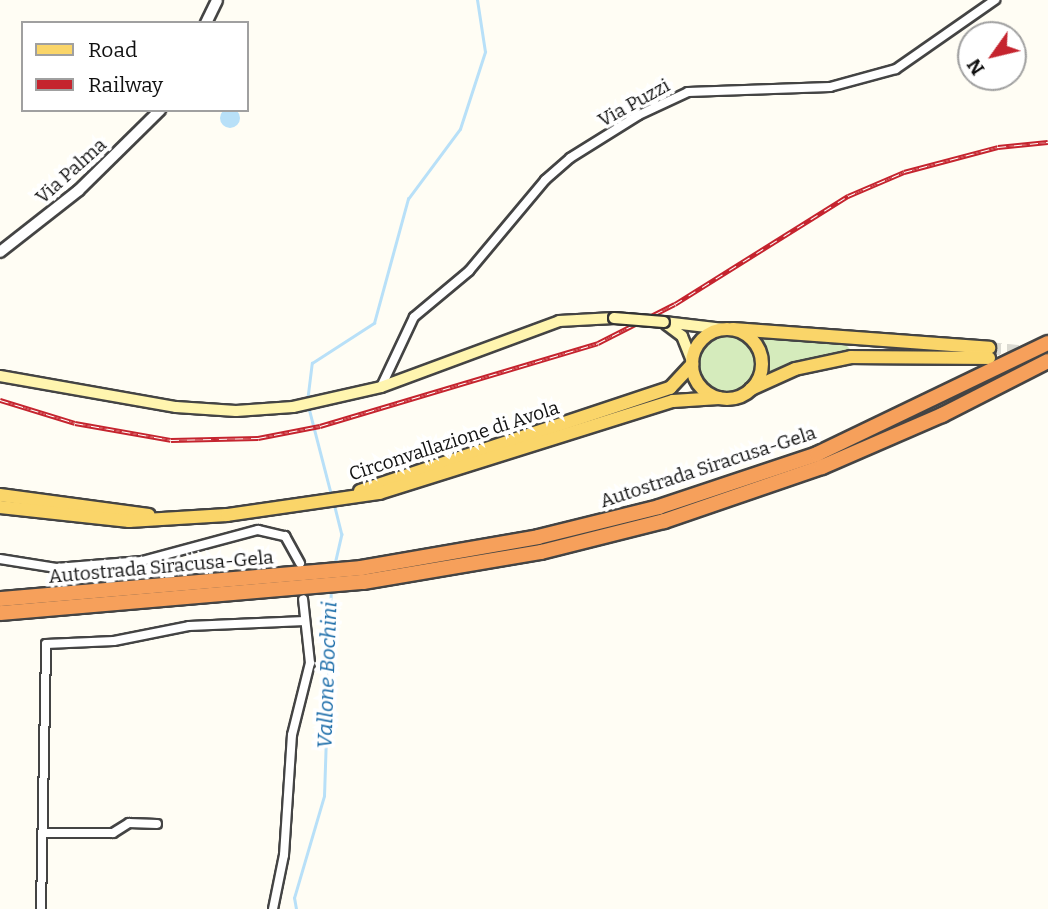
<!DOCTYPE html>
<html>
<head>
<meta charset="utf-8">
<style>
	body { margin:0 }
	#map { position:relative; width:1048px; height:909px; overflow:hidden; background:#fffdf4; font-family:Bitter,serif }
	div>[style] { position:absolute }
	.green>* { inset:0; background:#d5ebbc }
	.round { border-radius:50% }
	.water>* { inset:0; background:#b8e0f8 }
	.stream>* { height:2.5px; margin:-1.25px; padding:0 1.25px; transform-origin:1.25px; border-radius:1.25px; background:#b8e0f8 }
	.primary-tunnel>* { height:12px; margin-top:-6px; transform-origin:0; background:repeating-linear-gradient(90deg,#dbdad2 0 12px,transparent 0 18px) }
	.roads { filter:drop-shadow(2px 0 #444) drop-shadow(-2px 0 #444) drop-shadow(0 2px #444) drop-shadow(0 -2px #444) }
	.minor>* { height:8px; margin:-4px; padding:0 4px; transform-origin:4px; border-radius:4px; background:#fff }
	.tertiary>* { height:10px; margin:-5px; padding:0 5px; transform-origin:5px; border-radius:5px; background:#fff }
	.secondary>* { height:10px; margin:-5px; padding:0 5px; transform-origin:5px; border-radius:5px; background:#fff5af }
	.primary>* { height:12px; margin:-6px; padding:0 6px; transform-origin:6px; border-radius:6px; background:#fad569 }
	.primary>.ring { margin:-6px; padding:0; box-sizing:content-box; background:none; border:12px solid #fad569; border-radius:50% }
	.motorway>* { height:14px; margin:-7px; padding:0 7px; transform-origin:7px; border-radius:7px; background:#f6a05b }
	.rail>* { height:5px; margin-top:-2.5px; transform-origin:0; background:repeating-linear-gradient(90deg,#fff 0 8px,#c5242e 0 16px); box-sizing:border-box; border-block:2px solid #c5242e }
	.bridges { filter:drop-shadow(2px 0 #333) drop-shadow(-2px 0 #333) drop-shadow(0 2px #333) drop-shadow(0 -2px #333) }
	.secondary-bridge>* { height:10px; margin:-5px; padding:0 5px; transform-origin:5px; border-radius:5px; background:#fff5af }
	span { translate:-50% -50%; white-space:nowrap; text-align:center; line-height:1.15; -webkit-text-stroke:7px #fff; paint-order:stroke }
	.street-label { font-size:19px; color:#111 }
	.water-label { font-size:21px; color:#1669a7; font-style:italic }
	.legend { position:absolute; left:21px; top:21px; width:228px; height:91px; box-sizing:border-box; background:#fff; border:2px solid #a0a0a0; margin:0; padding:9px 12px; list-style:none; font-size:21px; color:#111 }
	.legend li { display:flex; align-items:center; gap:14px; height:35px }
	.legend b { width:35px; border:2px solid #a0a0a0 }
	.north { position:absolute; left:957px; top:21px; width:70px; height:70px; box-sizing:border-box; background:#fff; border:2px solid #a0a0a0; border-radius:50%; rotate:236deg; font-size:19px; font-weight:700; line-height:28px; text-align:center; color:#111 }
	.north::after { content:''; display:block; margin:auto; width:24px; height:32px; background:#c5242e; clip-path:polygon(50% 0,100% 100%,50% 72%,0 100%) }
</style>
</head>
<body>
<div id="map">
	<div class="green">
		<i class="round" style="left:698px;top:335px;width:58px;height:58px"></i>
		<i style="clip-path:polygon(758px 338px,846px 345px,850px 349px,767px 374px,766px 355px)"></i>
	</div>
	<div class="water">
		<i class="round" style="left:220px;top:108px;width:20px;height:20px"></i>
	</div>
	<div class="stream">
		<i style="left:307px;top:402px;width:39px;rotate:-83deg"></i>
		<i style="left:312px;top:363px;width:74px;rotate:-32.8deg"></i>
		<i style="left:374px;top:323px;width:129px;rotate:-74.7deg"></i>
		<i style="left:408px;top:199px;width:87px;rotate:-53.4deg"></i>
		<i style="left:460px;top:129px;width:81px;rotate:-72deg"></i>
		<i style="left:485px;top:52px;width:53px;rotate:-98.7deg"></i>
		<i style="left:309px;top:408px;width:92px;rotate:75.5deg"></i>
		<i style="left:334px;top:503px;width:32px;rotate:76deg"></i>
		<i style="left:342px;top:534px;width:32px;rotate:103deg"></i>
		<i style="left:296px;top:909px;width:11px;rotate:-100deg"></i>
		<i style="left:294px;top:898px;width:106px;rotate:-73.6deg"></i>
		<i style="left:324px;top:796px;width:208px;rotate:-88.1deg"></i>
	</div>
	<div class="primary-tunnel">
		<i style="left:989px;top:348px;width:59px;rotate:5.8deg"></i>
	</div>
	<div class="roads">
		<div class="minor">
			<i style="left:381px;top:387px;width:77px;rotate:-64.8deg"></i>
			<i style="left:414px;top:317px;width:72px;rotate:-39.9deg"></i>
			<i style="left:469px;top:271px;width:119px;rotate:-50.1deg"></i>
			<i style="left:545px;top:180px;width:33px;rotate:-41deg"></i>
			<i style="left:570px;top:158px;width:81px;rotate:-31.9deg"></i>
			<i style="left:639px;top:115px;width:54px;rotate:-25.1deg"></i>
			<i style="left:688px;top:92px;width:142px;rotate:-2deg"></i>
			<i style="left:830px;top:87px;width:68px;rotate:-15.3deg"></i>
			<i style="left:896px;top:69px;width:121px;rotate:-34.9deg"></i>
			<i style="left:0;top:559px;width:57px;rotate:9.1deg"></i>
			<i style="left:56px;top:568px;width:86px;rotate:-4.7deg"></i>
			<i style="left:142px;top:561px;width:120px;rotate:-15deg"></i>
			<i style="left:258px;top:530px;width:28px;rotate:13deg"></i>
			<i style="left:285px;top:536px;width:31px;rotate:61deg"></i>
			<i style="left:42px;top:833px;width:71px"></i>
			<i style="left:113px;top:833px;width:19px;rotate:-32deg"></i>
			<i style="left:129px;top:823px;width:28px;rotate:2deg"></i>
			<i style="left:41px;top:909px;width:265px;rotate:-88.9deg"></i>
			<i style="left:46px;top:644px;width:68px;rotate:-2.5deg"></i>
			<i style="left:114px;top:641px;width:76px;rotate:-11.3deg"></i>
			<i style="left:189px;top:626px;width:116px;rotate:-2.5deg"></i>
			<i style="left:273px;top:909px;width:55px;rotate:-78.5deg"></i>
			<i style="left:284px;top:855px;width:120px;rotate:-86.2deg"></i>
			<i style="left:292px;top:735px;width:74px;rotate:-76deg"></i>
			<i style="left:310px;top:663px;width:64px;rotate:-96.2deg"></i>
		</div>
		<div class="tertiary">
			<i style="left:206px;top:23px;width:25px;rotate:-64deg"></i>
			<i style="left:0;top:252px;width:100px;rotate:-38.1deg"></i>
			<i style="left:79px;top:190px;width:114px;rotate:-44.6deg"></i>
		</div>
		<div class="secondary">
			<i style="left:664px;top:322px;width:60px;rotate:6.7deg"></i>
			<i style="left:666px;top:324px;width:20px;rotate:37deg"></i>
			<i style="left:682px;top:336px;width:27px;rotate:68deg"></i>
			<i style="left:0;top:376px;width:179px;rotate:10deg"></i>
			<i style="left:176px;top:407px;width:60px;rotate:3.8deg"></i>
			<i style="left:236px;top:411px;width:57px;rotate:-4deg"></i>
			<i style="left:293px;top:407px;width:90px;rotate:-12.8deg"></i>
			<i style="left:381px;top:387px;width:190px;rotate:-20.3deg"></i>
			<i style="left:559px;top:321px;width:55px;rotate:-3.1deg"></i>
		</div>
		<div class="primary">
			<i style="left:733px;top:329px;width:257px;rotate:4.2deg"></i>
			<i class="ring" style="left:692px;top:329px;width:58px;height:58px"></i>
			<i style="left:751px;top:389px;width:48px;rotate:-24.4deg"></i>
			<i style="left:795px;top:369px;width:57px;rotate:-12.1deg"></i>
			<i style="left:851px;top:357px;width:138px;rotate:0.4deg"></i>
			<i style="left:360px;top:491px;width:327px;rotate:-18.4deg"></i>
			<i style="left:670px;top:388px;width:33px;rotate:-47deg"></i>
			<i style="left:0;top:495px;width:150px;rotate:7.6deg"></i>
			<i style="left:0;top:507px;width:130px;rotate:6.2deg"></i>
			<i style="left:129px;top:521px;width:98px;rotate:-3.5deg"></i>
			<i style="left:227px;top:515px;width:154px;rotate:-8.2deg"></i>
			<i style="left:379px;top:493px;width:308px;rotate:-17.4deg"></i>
			<i style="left:673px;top:401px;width:46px;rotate:-3.7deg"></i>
		</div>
		<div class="motorway">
			<i style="left:0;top:599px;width:362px;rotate:-4.9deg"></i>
			<i style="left:361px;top:568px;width:180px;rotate:-9.9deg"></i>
			<i style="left:538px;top:537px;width:125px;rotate:-13.9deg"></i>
			<i style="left:659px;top:507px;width:167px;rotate:-18.5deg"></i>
			<i style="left:817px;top:454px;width:256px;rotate:-25.7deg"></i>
			<i style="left:0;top:613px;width:364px;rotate:-4.9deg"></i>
			<i style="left:363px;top:582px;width:181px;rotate:-9.6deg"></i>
			<i style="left:541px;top:552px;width:127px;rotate:-14.1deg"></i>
			<i style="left:664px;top:521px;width:167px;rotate:-18.9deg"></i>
			<i style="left:822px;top:467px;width:131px;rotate:-23.4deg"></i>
			<i style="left:942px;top:415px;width:119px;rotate:-27deg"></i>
		</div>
	</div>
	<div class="rail">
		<i style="left:0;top:400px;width:78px;rotate:17deg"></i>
		<i style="left:75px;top:423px;width:97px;rotate:10deg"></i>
		<i style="left:171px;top:440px;width:87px;rotate:-1.3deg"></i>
		<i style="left:258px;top:438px;width:63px;rotate:-11deg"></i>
		<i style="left:320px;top:426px;width:290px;rotate:-16.6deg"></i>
		<i style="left:598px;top:343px;width:86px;rotate:-26.9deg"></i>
		<i style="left:675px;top:304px;width:204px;rotate:-32deg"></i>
		<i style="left:848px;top:196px;width:61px;rotate:-23.2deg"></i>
		<i style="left:904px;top:172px;width:97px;rotate:-14.9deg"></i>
		<i style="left:998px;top:147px;width:50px;rotate:-5.7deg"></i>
	</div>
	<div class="bridges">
		<div class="secondary-bridge">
			<i style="left:614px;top:318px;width:50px;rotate:4.6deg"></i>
		</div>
	</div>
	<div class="street-label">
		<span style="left:634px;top:103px;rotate:-29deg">Via Puzzi</span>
		<span style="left:71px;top:171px;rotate:-42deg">Via Palma</span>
		<span style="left:454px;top:441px;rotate:-18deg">Circonvallazione di Avola</span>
		<span style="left:708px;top:467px;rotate:-18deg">Autostrada Siracusa-Gela</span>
		<span style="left:161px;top:567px;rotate:-5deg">Autostrada Siracusa-Gela</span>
	</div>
	<div class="water-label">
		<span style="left:327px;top:675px;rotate:-88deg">Vallone Bochini</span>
	</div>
	<ul class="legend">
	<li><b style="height:9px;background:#fad569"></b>Road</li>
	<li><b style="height:9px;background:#c5242e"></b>Railway</li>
	</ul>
	<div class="north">N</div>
</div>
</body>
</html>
